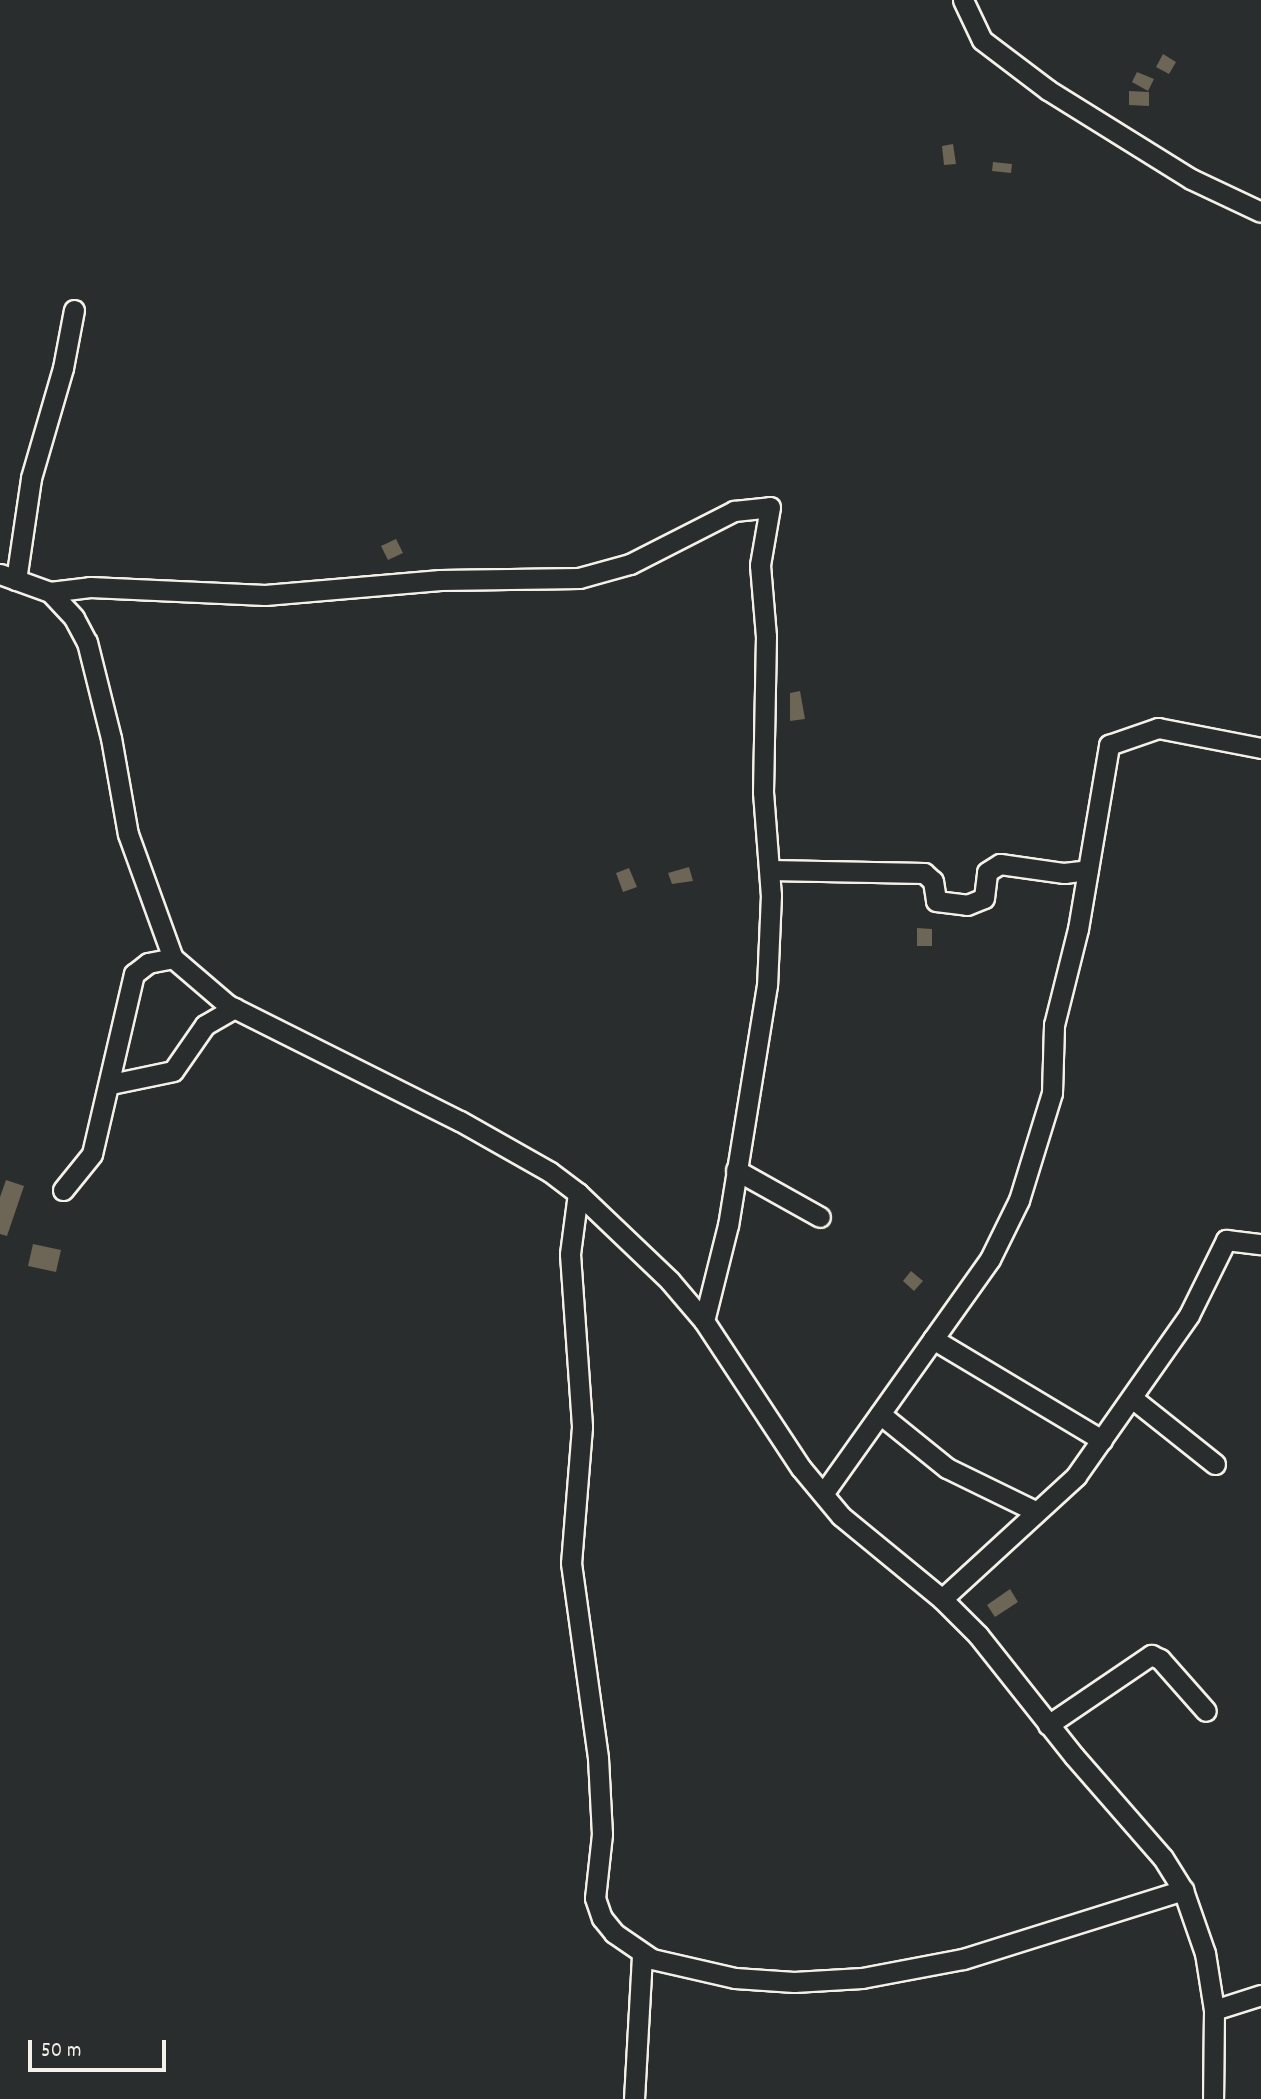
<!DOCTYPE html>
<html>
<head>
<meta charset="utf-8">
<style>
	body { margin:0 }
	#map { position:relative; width:1261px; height:2099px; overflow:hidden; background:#2a2d2e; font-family:Dekko,sans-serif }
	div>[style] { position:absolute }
	.building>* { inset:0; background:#6d6555 }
	.roads { filter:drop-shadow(2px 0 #f4f1e8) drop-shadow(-2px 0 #f4f1e8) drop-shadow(0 2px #f4f1e8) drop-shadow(0 -2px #f4f1e8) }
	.minor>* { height:19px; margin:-9.5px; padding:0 9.5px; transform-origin:9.5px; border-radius:9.5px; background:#2a2d2e }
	span { translate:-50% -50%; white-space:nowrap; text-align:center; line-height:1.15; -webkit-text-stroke:7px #2a2d2e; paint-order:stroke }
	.scale { position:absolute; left:28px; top:2040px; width:138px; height:32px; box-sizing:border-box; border:4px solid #f4f1e8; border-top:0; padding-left:9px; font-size:21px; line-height:24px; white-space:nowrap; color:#f4f1e8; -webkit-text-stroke:5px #2a2d2e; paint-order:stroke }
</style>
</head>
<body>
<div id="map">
	<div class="building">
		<i style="clip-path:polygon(1163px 54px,1176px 62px,1169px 74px,1156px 67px)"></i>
		<i style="clip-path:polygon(1137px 72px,1154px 79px,1148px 91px,1132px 82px)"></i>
		<i style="clip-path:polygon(1129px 91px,1149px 92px,1149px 106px,1129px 105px)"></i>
		<i style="clip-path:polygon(953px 144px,956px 164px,944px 165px,942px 146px)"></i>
		<i style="clip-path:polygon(993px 162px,1012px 164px,1011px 173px,992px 171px)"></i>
		<i style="clip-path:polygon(396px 539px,403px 553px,388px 560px,381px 546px)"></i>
		<i style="clip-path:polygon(800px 691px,805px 719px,790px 721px,790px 693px)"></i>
		<i style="clip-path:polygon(689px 867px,693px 881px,672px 884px,668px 873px)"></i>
		<i style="clip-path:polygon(629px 868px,637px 887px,623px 892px,616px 873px)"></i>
		<i style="clip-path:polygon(917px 928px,932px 929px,932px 946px,917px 946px)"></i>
		<i style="clip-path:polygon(6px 1180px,24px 1186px,7px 1236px,0 1234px,0 1197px)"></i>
		<i style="clip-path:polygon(33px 1244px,61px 1250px,56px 1272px,28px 1266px)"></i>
		<i style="clip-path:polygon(911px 1271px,923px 1281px,914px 1291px,903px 1281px)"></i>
		<i style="clip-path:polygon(1010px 1589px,1018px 1602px,995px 1617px,987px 1605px)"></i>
	</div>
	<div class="roads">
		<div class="minor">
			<i style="left:963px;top:0;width:44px;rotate:64.6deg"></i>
			<i style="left:982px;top:40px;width:83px;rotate:37.1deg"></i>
			<i style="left:1048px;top:90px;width:168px;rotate:31.9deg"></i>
			<i style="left:1191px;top:179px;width:77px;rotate:25.2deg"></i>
			<i style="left:0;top:574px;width:53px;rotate:19.8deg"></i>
			<i style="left:50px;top:592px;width:35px;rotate:47deg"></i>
			<i style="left:74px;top:618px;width:27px;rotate:62deg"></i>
			<i style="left:87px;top:642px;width:99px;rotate:76deg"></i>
			<i style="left:111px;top:738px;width:97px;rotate:80deg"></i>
			<i style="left:128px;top:834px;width:132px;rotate:70.1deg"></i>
			<i style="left:173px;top:958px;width:72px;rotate:40.5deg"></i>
			<i style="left:228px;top:1005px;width:259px;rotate:26.6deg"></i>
			<i style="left:460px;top:1121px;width:103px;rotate:29.5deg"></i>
			<i style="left:550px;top:1172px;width:35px;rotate:37deg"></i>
			<i style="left:578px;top:1193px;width:127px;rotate:43.7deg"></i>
			<i style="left:670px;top:1281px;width:52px;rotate:49.6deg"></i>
			<i style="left:704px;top:1321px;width:176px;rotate:56.6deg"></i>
			<i style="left:801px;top:1468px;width:62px;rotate:50.2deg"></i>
			<i style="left:841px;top:1516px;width:131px;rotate:39.4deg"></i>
			<i style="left:942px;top:1599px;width:51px;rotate:45deg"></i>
			<i style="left:978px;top:1635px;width:154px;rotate:51.6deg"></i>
			<i style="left:1074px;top:1756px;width:135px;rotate:48.9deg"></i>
			<i style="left:1163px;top:1858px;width:38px;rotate:58deg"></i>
			<i style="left:1183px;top:1890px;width:67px;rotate:70.8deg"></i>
			<i style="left:1205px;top:1953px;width:58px;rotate:81deg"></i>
			<i style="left:1214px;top:2010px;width:89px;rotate:90.6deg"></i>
			<i style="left:16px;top:580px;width:103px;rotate:-81.6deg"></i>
			<i style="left:31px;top:478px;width:115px;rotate:-73.8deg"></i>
			<i style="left:63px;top:368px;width:59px;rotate:-79.3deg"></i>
			<i style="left:50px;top:592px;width:40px;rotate:-7.1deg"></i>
			<i style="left:90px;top:587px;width:175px;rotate:2.6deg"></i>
			<i style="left:265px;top:595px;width:176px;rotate:-4.9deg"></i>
			<i style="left:440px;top:580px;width:139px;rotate:-0.8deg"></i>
			<i style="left:579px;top:578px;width:53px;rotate:-15.4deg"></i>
			<i style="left:630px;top:564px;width:117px;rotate:-27deg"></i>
			<i style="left:734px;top:511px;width:36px;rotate:-6deg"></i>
			<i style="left:770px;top:507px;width:59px;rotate:99.8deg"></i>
			<i style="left:760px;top:565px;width:71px;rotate:85.2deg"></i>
			<i style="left:766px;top:636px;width:156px;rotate:91.1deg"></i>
			<i style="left:763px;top:792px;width:103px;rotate:85.6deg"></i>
			<i style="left:771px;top:895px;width:90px;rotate:92.5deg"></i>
			<i style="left:767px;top:985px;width:243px;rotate:99.2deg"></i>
			<i style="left:728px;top:1225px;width:99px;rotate:104deg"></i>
			<i style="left:770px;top:870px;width:154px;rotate:1.1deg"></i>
			<i style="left:924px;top:873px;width:12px;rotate:42deg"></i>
			<i style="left:933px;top:881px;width:20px;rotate:81deg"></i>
			<i style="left:936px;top:901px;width:31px;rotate:7deg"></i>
			<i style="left:967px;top:905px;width:18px;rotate:-22deg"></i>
			<i style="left:984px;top:898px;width:26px;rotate:-83deg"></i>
			<i style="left:987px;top:872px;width:15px;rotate:-32deg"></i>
			<i style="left:1000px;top:864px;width:65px;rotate:8deg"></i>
			<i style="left:1064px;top:873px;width:24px;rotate:-7deg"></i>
			<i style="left:111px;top:1084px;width:63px;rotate:-11.8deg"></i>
			<i style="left:173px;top:1071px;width:56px;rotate:-55.2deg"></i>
			<i style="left:205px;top:1025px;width:34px;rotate:-30deg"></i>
			<i style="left:736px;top:1170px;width:96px;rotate:29.2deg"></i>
			<i style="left:63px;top:1190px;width:46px;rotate:-51.1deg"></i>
			<i style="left:92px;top:1154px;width:185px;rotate:-76.9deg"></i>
			<i style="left:134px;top:974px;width:18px;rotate:-38deg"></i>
			<i style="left:148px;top:963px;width:25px;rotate:-11deg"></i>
			<i style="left:578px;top:1193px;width:62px;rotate:97.5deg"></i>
			<i style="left:570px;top:1254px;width:173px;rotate:86deg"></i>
			<i style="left:582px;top:1427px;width:136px;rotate:94.6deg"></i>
			<i style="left:571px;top:1563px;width:197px;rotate:82.1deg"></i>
			<i style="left:598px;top:1758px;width:76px;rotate:87deg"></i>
			<i style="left:602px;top:1834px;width:64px;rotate:96.2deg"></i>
			<i style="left:595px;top:1898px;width:21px;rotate:71deg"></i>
			<i style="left:602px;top:1918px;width:19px;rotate:51deg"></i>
			<i style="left:614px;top:1933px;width:46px;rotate:34.4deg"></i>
			<i style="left:652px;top:1959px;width:85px;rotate:12.9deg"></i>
			<i style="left:735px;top:1978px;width:59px;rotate:3.9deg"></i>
			<i style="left:794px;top:1982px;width:68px;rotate:-3.4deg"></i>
			<i style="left:862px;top:1978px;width:103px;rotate:-10.7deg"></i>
			<i style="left:963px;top:1959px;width:231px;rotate:-17.4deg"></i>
			<i style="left:933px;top:1339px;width:197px;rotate:30.9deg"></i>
			<i style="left:1132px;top:1398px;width:106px;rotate:38.5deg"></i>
			<i style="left:880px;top:1414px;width:86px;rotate:38.9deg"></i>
			<i style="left:947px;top:1468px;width:98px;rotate:26deg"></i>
			<i style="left:823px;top:1494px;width:288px;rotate:-54.6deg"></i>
			<i style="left:990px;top:1259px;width:66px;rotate:-63.8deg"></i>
			<i style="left:1019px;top:1200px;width:112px;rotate:-72.9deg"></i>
			<i style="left:1052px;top:1093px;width:68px;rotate:-88.3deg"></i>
			<i style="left:1054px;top:1025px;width:99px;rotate:-76deg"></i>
			<i style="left:1078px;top:929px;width:187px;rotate:-80.4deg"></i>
			<i style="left:1109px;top:745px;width:52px;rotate:-19.1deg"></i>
			<i style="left:1158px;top:728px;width:105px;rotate:11deg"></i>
			<i style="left:942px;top:1599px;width:182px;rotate:-42.5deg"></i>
			<i style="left:1076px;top:1476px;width:197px;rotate:-54.9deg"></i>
			<i style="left:1189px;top:1315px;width:84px;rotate:-63.7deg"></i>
			<i style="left:1226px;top:1240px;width:35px;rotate:7deg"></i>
			<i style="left:1048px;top:1725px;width:125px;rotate:-34.2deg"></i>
			<i style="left:1151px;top:1655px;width:10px;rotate:24deg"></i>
			<i style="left:1160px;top:1659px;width:69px;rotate:48.5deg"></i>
			<i style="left:1214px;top:2010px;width:49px;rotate:-17.7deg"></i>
			<i style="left:634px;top:2099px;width:145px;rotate:-86.8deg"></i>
		</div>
	</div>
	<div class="scale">50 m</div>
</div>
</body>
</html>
